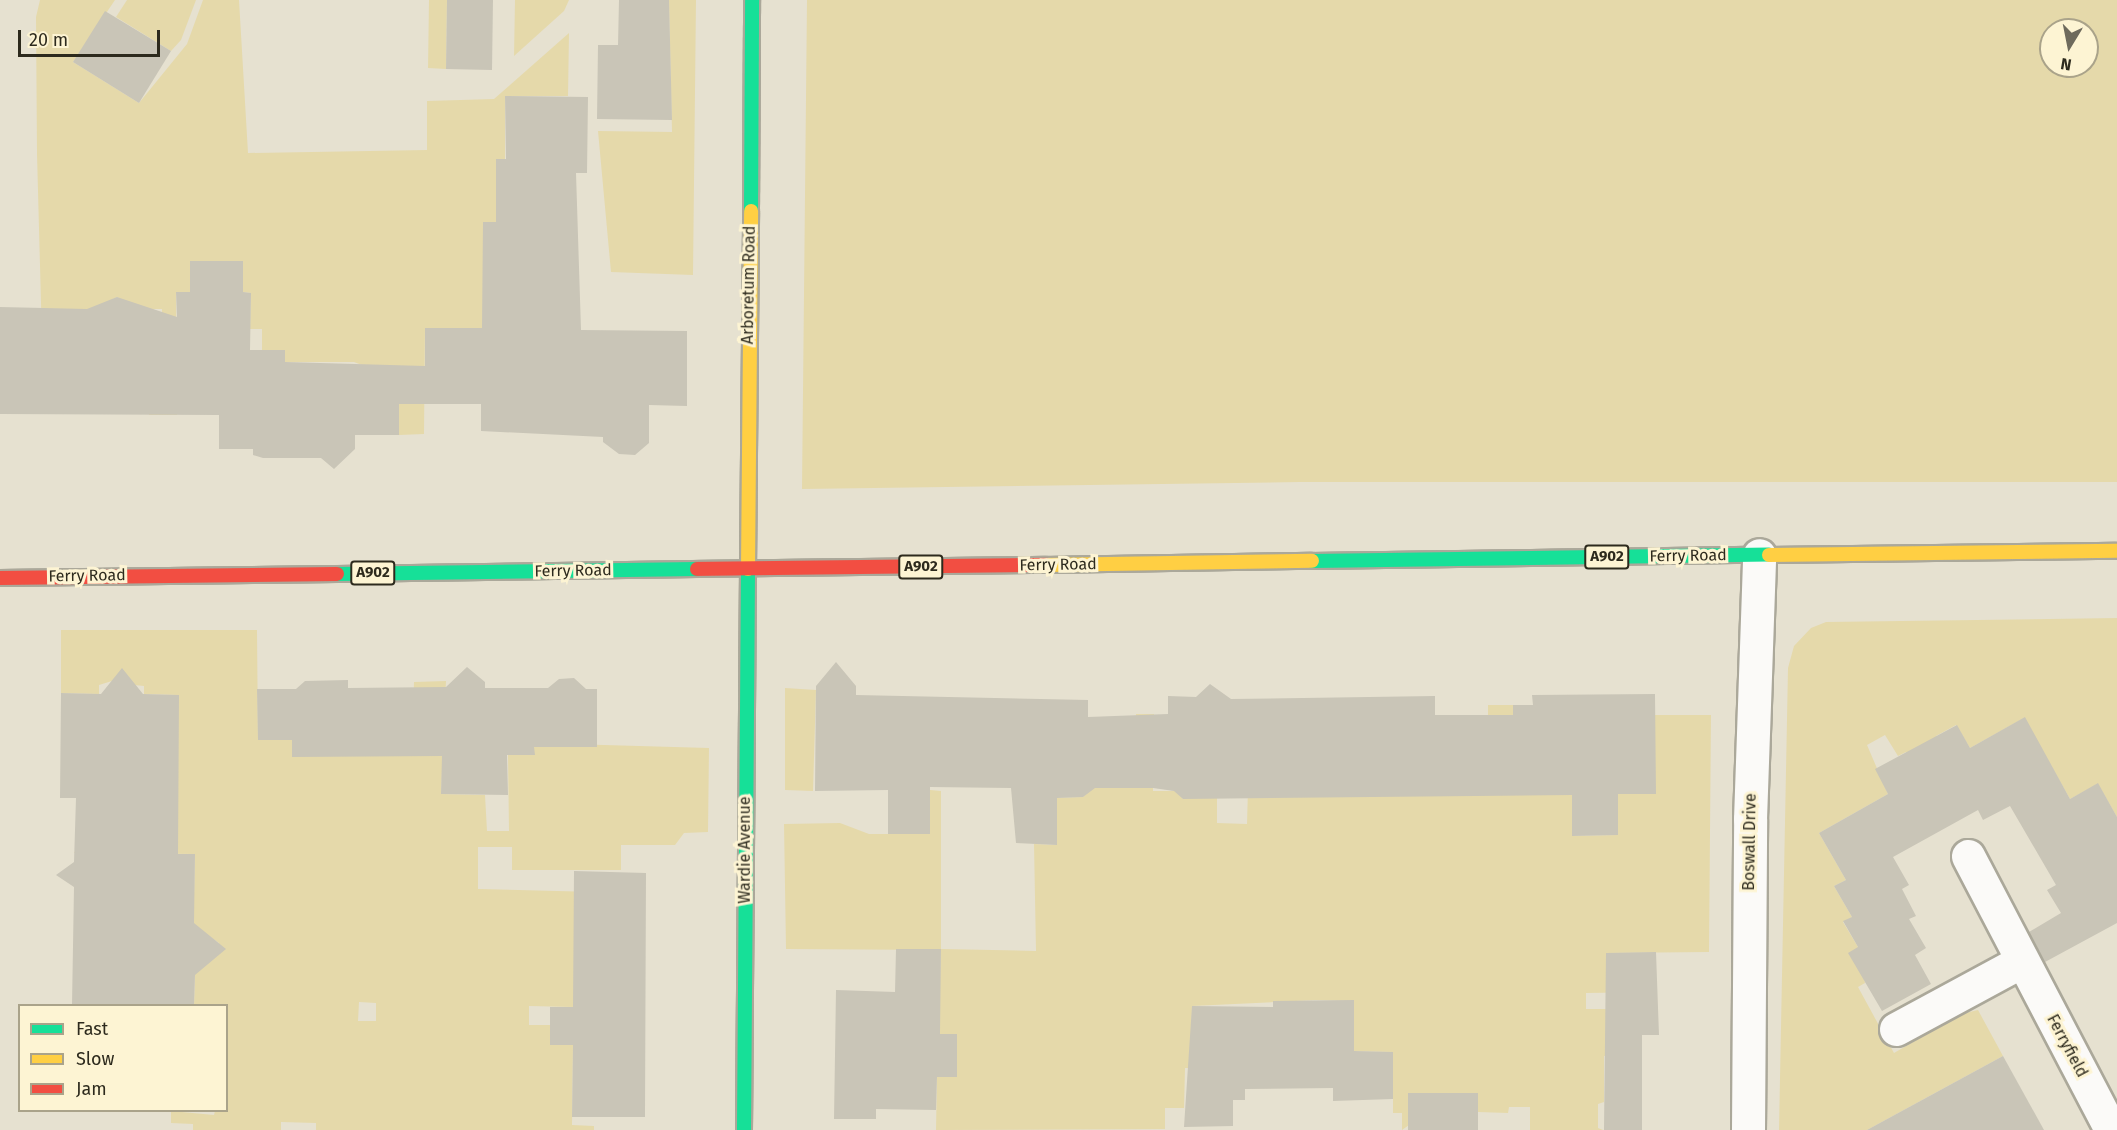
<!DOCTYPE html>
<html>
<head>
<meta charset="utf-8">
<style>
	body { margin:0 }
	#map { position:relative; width:2117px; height:1130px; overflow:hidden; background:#e6e1d0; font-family:"Fira Sans",sans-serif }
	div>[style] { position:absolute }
	.green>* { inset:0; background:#e5d9aa }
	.building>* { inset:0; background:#c9c5b7 }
	.roads { filter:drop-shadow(2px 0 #aba89a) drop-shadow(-2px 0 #aba89a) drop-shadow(0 2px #aba89a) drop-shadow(0 -2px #aba89a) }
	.street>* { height:33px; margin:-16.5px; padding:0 16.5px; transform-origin:16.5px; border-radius:16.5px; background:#fbfaf8 }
	.fast>* { height:14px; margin:-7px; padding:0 7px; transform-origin:7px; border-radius:7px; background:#16e098 }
	.slow>* { height:14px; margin:-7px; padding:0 7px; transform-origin:7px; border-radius:7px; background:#ffcf43 }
	.jam>* { height:14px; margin:-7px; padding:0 7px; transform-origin:7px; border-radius:7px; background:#f24e42 }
	span { translate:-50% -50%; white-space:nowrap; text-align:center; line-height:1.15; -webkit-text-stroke:6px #fdf4d3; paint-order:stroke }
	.shield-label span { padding:2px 4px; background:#fdf4d3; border:2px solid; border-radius:4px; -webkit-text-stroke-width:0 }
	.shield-label { font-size:15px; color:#2d2a1d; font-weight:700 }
	.street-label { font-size:16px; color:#2d2a1d }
	.legend { position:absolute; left:18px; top:1004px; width:210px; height:108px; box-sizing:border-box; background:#fdf4d3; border:2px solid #aaa38a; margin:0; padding:8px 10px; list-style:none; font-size:18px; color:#2d2a1d }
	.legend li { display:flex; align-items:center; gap:12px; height:30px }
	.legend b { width:30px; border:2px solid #aaa38a }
	.north { position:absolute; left:2039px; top:18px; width:60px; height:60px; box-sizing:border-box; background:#fdf4d3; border:2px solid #aaa38a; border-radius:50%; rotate:190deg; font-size:16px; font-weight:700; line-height:24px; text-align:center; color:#2d2a1d }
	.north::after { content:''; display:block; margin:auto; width:21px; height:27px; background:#6e6a5c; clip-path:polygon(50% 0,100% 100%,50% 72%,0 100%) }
	.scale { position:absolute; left:18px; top:30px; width:142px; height:27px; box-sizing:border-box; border:3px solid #2d2a1d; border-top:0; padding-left:8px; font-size:18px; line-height:21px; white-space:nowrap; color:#2d2a1d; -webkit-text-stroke:4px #fdf4d3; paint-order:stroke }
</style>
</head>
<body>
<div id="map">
	<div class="green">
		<i style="clip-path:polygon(40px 0,115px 0,73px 62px,139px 103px,187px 44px,203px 0,239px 0,248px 153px,427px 150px,427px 101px,494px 99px,569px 33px,568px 96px,505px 96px,505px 159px,496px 159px,496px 222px,483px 223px,490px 334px,481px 328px,425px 328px,424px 434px,399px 435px,399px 379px,354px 362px,285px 362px,285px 350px,262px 350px,262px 329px,250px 329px,251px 293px,243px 292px,243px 261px,190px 261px,190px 292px,176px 293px,177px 415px,149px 415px,150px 373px,162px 372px,162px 309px,139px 309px,117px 297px,94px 309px,44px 414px,37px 154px,36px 17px)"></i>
		<i style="clip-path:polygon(127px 0,196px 0,181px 40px,171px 51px,116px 17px)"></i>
		<i style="clip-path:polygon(429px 0,447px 0,446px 69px,428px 68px)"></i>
		<i style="clip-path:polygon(515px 0,569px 0,564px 11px,514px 56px)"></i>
		<i style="clip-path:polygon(669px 0,696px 0,693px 275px,611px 272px,598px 131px,672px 132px)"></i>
		<i style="clip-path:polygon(evenodd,807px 0,2117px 0,2117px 482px,1300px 482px,802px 489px,807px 0,2051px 30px,2087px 30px,2087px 66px,2051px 66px,2051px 30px)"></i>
		<i style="clip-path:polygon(2117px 618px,2117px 817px,2098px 784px,2070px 799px,2024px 718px,1970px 748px,1956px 725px,1936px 736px,1945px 752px,1916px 768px,1906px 752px,1898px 756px,1885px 735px,1867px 745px,1888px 794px,1819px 833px,1846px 880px,1834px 886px,1852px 917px,1843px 922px,1858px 947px,1865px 983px,1858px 987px,1894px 1053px,1961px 1014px,1978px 1010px,2003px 1056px,1867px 1130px,1779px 1130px,1788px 668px,1794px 646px,1811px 628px,1826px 622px)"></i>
		<i style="clip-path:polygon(evenodd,61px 630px,257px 630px,258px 740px,292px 740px,292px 756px,412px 755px,414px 682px,446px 681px,441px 794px,485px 795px,487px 831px,509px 831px,508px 755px,534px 755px,534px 743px,709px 748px,708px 832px,684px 833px,675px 845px,621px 845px,621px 870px,512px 870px,512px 847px,478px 847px,478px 889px,596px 892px,573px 1007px,529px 1006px,529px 1025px,550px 1025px,573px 1045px,572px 1125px,594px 1126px,594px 1130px,316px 1130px,316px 1123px,281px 1122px,281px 1130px,193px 1130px,193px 1124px,171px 1123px,171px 1111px,214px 1115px,215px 1111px,226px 1110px,226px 1006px,194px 1005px,195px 976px,165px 975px,218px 955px,219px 943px,209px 936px,166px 935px,194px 895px,195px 854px,74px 853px,179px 695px,144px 694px,144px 686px,134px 685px,128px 676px,99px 685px,99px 694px,61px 693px,61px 630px,359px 1002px,376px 1003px,376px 1021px,358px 1021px,359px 1002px)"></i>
		<i style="clip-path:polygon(785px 688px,816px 690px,813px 791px,785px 790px)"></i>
		<i style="clip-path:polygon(1488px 705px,1513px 705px,1514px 787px,1576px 795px,1572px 804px,1572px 836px,1618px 835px,1618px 805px,1613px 804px,1655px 715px,1711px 715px,1709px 952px,1606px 953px,1607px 983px,1657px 992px,1586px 993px,1586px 1009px,1620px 1009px,1615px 1056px,1604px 1056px,1604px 1102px,1598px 1104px,1598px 1128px,1603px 1130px,1530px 1130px,1530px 1107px,1509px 1107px,1508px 1113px,1478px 1112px,1477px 1093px,1454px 1093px,1402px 1130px,1402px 1113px,1393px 1113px,1393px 1052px,1349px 1051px,1354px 1001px,1316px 1000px,1192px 1006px,1191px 1068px,1185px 1068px,1184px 1108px,1165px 1108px,1165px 1129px,936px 1130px,937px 1077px,957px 1077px,957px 1035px,938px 1034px,941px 950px,786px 949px,784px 824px,840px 823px,869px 834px,930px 834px,930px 790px,941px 791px,941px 949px,1036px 951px,1034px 844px,1057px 845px,1057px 806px,1052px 798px,1083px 797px,1136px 746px,1136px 714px,1154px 714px,1153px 791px,1177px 791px,1183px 799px,1217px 791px,1217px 823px,1247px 824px,1248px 788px,1475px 794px,1476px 715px,1488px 715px)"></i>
	</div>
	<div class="building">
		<i style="clip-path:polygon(447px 0,493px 0,492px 70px,446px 69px)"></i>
		<i style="clip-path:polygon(619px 0,669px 0,672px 120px,597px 119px,598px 45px,618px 45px)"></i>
		<i style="clip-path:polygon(105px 11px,171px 51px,139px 103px,73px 62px)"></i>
		<i style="clip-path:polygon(505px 96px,588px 97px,587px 173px,576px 173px,581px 330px,687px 331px,687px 406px,649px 405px,649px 443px,635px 455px,619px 454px,603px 442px,603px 437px,481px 431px,481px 404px,399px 404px,399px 435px,355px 435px,355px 449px,334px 469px,321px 458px,263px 458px,253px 455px,253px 449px,219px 449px,219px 415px,0 414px,0 307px,87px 309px,117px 297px,177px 317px,176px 292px,190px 292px,190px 261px,243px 261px,243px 292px,251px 293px,250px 350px,285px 350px,285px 362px,425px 366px,425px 328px,482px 328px,483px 222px,496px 222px,496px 159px,506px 159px)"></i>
		<i style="clip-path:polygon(836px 662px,856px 686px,856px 695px,1088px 700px,1088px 717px,1168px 714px,1168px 696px,1196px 697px,1210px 684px,1231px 699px,1435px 696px,1435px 715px,1513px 715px,1513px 705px,1533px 705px,1532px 695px,1655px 694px,1656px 794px,1618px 794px,1618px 835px,1572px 836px,1572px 795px,1183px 799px,1174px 791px,1153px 788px,1095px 788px,1083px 797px,1057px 798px,1057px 845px,1016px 843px,1011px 788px,930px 787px,930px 834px,888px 834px,888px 790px,815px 791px,816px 686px)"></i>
		<i style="clip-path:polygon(467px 667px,485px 682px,485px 688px,548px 688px,559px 679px,574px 678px,586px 689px,597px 689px,597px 747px,534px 747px,535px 755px,507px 755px,508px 795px,441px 794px,442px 756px,292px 757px,292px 740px,258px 740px,257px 689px,296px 689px,305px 681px,348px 680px,348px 688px,446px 687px)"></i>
		<i style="clip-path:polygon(122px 668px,143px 694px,179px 695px,178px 854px,195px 854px,194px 923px,226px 949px,195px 975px,194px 1005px,72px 1005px,74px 887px,56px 875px,74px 862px,76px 798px,60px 798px,61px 693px,101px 694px)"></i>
		<i style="clip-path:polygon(2025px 717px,2070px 799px,2098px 783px,2117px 817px,2117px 923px,2045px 962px,2029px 932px,2061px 913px,2047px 890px,2056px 885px,2010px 806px,1983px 820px,1978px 810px,1893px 857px,1909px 885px,1902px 889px,1916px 916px,1909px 919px,1926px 948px,1915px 955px,1931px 984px,1882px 1011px,1848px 953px,1858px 947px,1843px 921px,1852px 917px,1834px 886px,1846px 880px,1819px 833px,1888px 794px,1875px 769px,1957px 725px,1970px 748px)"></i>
		<i style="clip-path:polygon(574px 871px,646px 873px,645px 1117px,572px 1117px,573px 1045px,550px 1045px,550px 1007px,573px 1007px)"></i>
		<i style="clip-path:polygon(896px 949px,941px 949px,940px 1034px,957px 1034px,957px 1077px,937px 1077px,936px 1110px,876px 1109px,876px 1119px,834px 1119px,836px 990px,895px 992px)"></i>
		<i style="clip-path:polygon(1656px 952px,1659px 1035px,1642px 1035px,1642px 1130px,1604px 1130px,1606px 953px)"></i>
		<i style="clip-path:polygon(1354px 1000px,1354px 1051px,1393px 1052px,1393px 1099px,1333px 1101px,1333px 1088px,1245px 1089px,1245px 1100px,1233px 1100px,1233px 1126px,1184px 1127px,1192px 1006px,1273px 1007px,1273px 1001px)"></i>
		<i style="clip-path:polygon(2003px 1056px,2044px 1130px,1867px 1130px)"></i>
		<i style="clip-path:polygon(1408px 1093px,1478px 1093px,1478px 1130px,1408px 1130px)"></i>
	</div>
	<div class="roads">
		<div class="street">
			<i style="left:1968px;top:856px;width:309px;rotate:62.4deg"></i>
			<i style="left:1896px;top:1029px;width:143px;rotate:-28.4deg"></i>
			<i style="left:1748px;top:1130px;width:311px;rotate:-89.6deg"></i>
			<i style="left:1750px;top:819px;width:264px;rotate:-88deg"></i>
		</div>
		<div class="fast">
			<i style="left:751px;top:211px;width:211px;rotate:-89.7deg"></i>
			<i style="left:1312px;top:561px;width:457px;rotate:-0.8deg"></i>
			<i style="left:337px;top:574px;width:360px;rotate:-0.8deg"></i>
			<i style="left:744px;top:1130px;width:561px;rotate:-89.59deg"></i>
		</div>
		<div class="slow">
			<i style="left:1769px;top:555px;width:348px;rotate:-0.7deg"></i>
			<i style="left:1045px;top:565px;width:267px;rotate:-0.9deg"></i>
			<i style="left:748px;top:569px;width:358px;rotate:-89.5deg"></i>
		</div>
		<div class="jam">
			<i style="left:697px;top:569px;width:348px;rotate:-0.7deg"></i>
			<i style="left:0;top:578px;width:337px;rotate:-0.7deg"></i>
		</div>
	</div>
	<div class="shield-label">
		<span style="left:1607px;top:557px">A902</span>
		<span style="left:921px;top:567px">A902</span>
		<span style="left:373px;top:573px">A902</span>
	</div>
	<div class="street-label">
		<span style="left:749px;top:285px;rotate:-89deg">Arboretum Road</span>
		<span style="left:1688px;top:556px;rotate:-1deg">Ferry Road</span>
		<span style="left:1058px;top:565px;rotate:-1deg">Ferry Road</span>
		<span style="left:573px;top:571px;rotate:-1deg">Ferry Road</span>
		<span style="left:87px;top:576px;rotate:-1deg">Ferry Road</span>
		<span style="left:1750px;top:842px;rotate:-89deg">Boswall Drive</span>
		<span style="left:745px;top:850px;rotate:-90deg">Wardie Avenue</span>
		<span style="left:2067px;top:1046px;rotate:62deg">Ferryfield</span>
	</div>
	<ul class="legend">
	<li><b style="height:8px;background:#16e098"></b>Fast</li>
	<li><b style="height:8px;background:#ffcf43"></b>Slow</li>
	<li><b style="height:8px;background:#f24e42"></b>Jam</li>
	</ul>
	<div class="north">N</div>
	<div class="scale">20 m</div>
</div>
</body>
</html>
